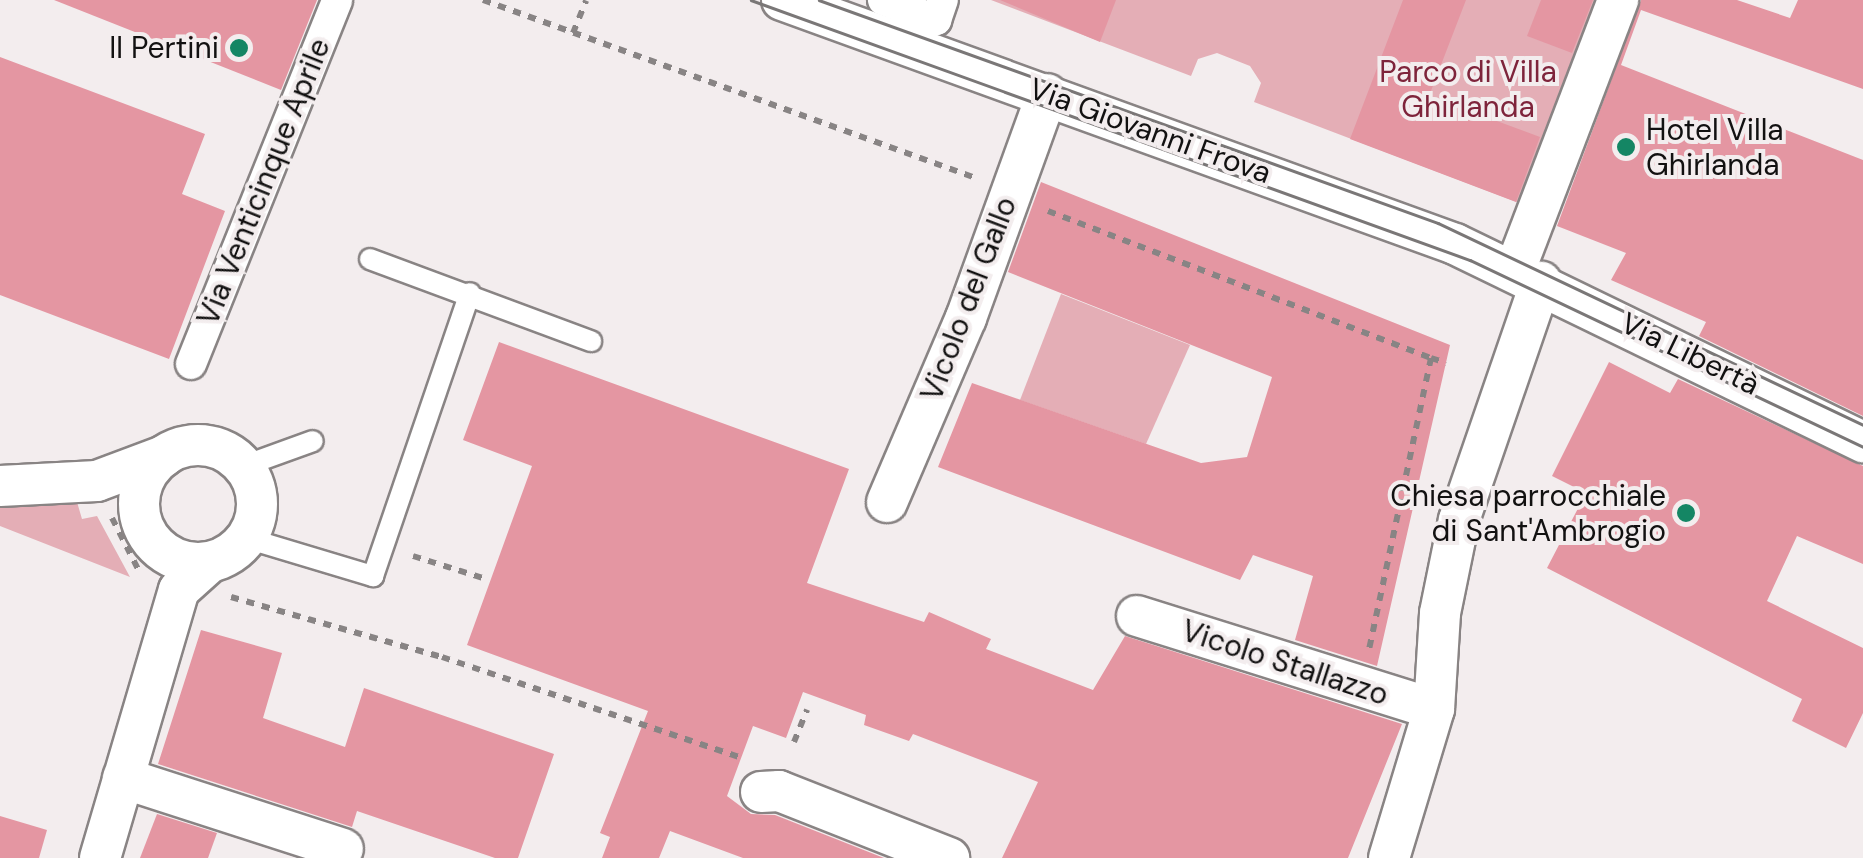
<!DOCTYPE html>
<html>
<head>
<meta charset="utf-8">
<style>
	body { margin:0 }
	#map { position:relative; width:1863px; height:858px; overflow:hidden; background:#f3edee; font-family:"DM Sans",sans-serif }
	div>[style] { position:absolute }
	.green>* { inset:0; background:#e4aeb6 }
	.building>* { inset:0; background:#e496a2 }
	.path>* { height:6px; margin-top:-3px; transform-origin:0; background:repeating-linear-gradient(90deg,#888484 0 8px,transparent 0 16px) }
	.roads { filter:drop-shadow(2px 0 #898484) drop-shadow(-2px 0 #898484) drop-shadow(0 2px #898484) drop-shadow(0 -2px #898484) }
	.service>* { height:20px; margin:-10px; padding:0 10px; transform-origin:10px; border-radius:10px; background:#fff }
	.pedestrian>* { height:30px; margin:-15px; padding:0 15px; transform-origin:15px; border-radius:15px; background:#fff }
	.minor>* { height:40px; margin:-20px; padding:0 20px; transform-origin:20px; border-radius:20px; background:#fff }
	.minor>.ring { margin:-20px; padding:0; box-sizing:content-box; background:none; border:40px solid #fff; border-radius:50% }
	.tram>* { height:2.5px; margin:-1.25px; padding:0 1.25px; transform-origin:1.25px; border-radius:1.25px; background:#7a7777 }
	.dots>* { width:28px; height:28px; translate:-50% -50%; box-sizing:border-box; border:5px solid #f3edee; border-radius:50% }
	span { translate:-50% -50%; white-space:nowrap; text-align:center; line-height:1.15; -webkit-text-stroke:8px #f3edee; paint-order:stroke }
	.poi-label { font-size:30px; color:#121111 }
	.right { translate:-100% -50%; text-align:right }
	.left { translate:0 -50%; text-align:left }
	.park-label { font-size:30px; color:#7e243b }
	.street-label { font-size:30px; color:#121111 }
</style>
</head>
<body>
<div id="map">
	<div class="green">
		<i style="clip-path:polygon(991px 0,1600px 0,1522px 204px,1254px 102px,1261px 83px,1250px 66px,1217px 53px,1198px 59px,1191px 76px)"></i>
		<i style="clip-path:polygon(1061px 294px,1190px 345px,1146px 444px,1020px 400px)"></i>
		<i style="clip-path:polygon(77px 502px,82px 519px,97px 516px,130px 577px,0 526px,0 508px)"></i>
	</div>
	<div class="building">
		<i style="clip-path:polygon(54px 0,317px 0,281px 90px)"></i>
		<i style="clip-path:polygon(1000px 0,1116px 0,1100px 42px)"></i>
		<i style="clip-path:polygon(1403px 0,1466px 0,1429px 96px,1540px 137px,1516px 202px,1350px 139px)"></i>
		<i style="clip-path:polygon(1541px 0,1593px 0,1572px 53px,1527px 36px)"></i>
		<i style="clip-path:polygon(1641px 0,1737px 0,1790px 18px,1798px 0,1863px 0,1863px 89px,1641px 10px,1621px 65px,1863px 160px,1863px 416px,1699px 336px,1706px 322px,1611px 280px,1626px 253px,1557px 226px)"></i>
		<i style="clip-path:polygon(0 57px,205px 134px,182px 194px,225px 211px,169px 359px,0 295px)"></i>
		<i style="clip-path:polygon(1041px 182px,1450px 345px,1377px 666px,1295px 640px,1313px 576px,1253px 555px,1240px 580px,938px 467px,972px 383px,1201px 463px,1247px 457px,1272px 377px,1008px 272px)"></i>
		<i style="clip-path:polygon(499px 342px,849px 469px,807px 583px,924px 622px,929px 612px,991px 639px,986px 649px,1093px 690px,1125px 636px,1402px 724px,1348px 858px,1002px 858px,1038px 782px,913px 734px,909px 741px,864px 725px,866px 715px,803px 692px,786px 738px,753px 726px,727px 796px,751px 814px,775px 815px,884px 858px,743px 858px,670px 831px,659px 858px,602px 858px,610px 837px,600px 833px,648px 711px,467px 645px,532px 466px,463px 440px)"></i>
		<i style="clip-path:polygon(1609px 362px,1670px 393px,1678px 379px,1863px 466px,1863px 564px,1797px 536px,1767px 601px,1863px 648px,1863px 713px,1846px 748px,1792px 721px,1802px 699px,1547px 568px,1586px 493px,1552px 476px)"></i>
		<i style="clip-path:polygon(201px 630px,282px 653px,263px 718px,345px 747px,364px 688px,554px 754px,518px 858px,495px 858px,357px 811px,352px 827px,158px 764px)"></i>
		<i style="clip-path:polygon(157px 814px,217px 833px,208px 858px,140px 858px)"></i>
		<i style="clip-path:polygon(0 816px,47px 830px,39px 858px,0 858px)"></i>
	</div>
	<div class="path">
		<i style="left:483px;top:0;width:521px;rotate:19.86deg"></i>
		<i style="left:573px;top:33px;width:35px;rotate:-68deg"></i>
		<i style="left:1048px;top:211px;width:410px;rotate:21deg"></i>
		<i style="left:1431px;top:358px;width:298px;rotate:102deg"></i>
		<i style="left:1431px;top:358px;width:16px;rotate:18deg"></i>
		<i style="left:112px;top:518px;width:62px;rotate:63deg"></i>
		<i style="left:413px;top:556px;width:77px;rotate:17.5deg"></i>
		<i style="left:231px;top:597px;width:219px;rotate:15.9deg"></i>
		<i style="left:442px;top:657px;width:313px;rotate:18.6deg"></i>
		<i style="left:794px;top:742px;width:35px;rotate:-68deg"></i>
	</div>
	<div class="roads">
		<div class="service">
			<i style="left:370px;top:259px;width:236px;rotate:20.4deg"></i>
			<i style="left:244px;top:466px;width:73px;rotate:-19.9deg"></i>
			<i style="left:246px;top:538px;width:133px;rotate:16.7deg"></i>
			<i style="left:373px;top:576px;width:299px;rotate:-71.1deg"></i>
		</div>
		<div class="pedestrian">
			<i style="left:883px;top:0;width:57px;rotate:20.7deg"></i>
			<i style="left:936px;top:20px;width:21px;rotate:-71deg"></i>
			<i style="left:191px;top:364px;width:392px;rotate:-68.1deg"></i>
		</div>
		<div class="minor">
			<i style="left:782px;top:0;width:716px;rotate:19.93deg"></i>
			<i style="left:1455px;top:244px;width:454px;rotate:25.9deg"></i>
			<i style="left:1515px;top:270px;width:289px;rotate:-69.1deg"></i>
			<i class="ring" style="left:139px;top:445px;width:78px;height:78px"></i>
			<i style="left:0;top:486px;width:97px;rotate:-3deg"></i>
			<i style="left:97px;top:481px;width:72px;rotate:-20.5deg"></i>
			<i style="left:887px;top:502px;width:200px;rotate:-66.8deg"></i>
			<i style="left:966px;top:318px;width:238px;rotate:-70.1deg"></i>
			<i style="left:1137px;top:616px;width:311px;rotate:17.4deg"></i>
			<i style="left:123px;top:778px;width:231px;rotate:17.9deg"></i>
			<i style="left:761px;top:792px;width:18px;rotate:-3deg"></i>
			<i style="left:779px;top:791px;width:183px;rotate:21.5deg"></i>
			<i style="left:100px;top:858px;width:279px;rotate:-73.6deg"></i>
			<i style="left:179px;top:590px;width:40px;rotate:-42deg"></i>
			<i style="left:1389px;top:858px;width:156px;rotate:-73.2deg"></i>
			<i style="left:1434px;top:709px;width:96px;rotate:-86.4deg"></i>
			<i style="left:1440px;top:613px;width:95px;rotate:-78.5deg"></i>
			<i style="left:1459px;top:520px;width:252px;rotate:-71deg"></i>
		</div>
	</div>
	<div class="tram">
		<i style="left:751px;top:0;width:765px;rotate:19.88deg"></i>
		<i style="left:1470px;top:260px;width:435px;rotate:25.4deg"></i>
		<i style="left:819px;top:0;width:658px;rotate:19.81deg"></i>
		<i style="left:1438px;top:223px;width:471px;rotate:25.4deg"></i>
	</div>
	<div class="dots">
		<i style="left:239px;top:48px;background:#148664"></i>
		<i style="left:1626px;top:147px;background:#148664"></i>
		<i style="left:1686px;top:513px;background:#148664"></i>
	</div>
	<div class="poi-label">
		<span class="right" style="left:219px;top:48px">Il Pertini</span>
		<span class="left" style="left:1646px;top:147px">Hotel Villa<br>Ghirlanda</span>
		<span class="right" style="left:1666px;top:513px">Chiesa parrocchiale<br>di Sant'Ambrogio</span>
	</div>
	<div class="park-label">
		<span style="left:1468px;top:89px">Parco di Villa<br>Ghirlanda</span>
	</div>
	<div class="street-label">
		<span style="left:1150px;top:131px;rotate:20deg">Via Giovanni Frova</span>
		<span style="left:264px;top:182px;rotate:-68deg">Via Venticinque Aprile</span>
		<span style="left:969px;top:299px;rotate:-69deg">Vicolo del Gallo</span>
		<span style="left:1690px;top:354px;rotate:26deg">Via Libertà</span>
		<span style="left:1285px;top:663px;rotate:18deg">Vicolo Stallazzo</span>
	</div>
</div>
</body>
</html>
